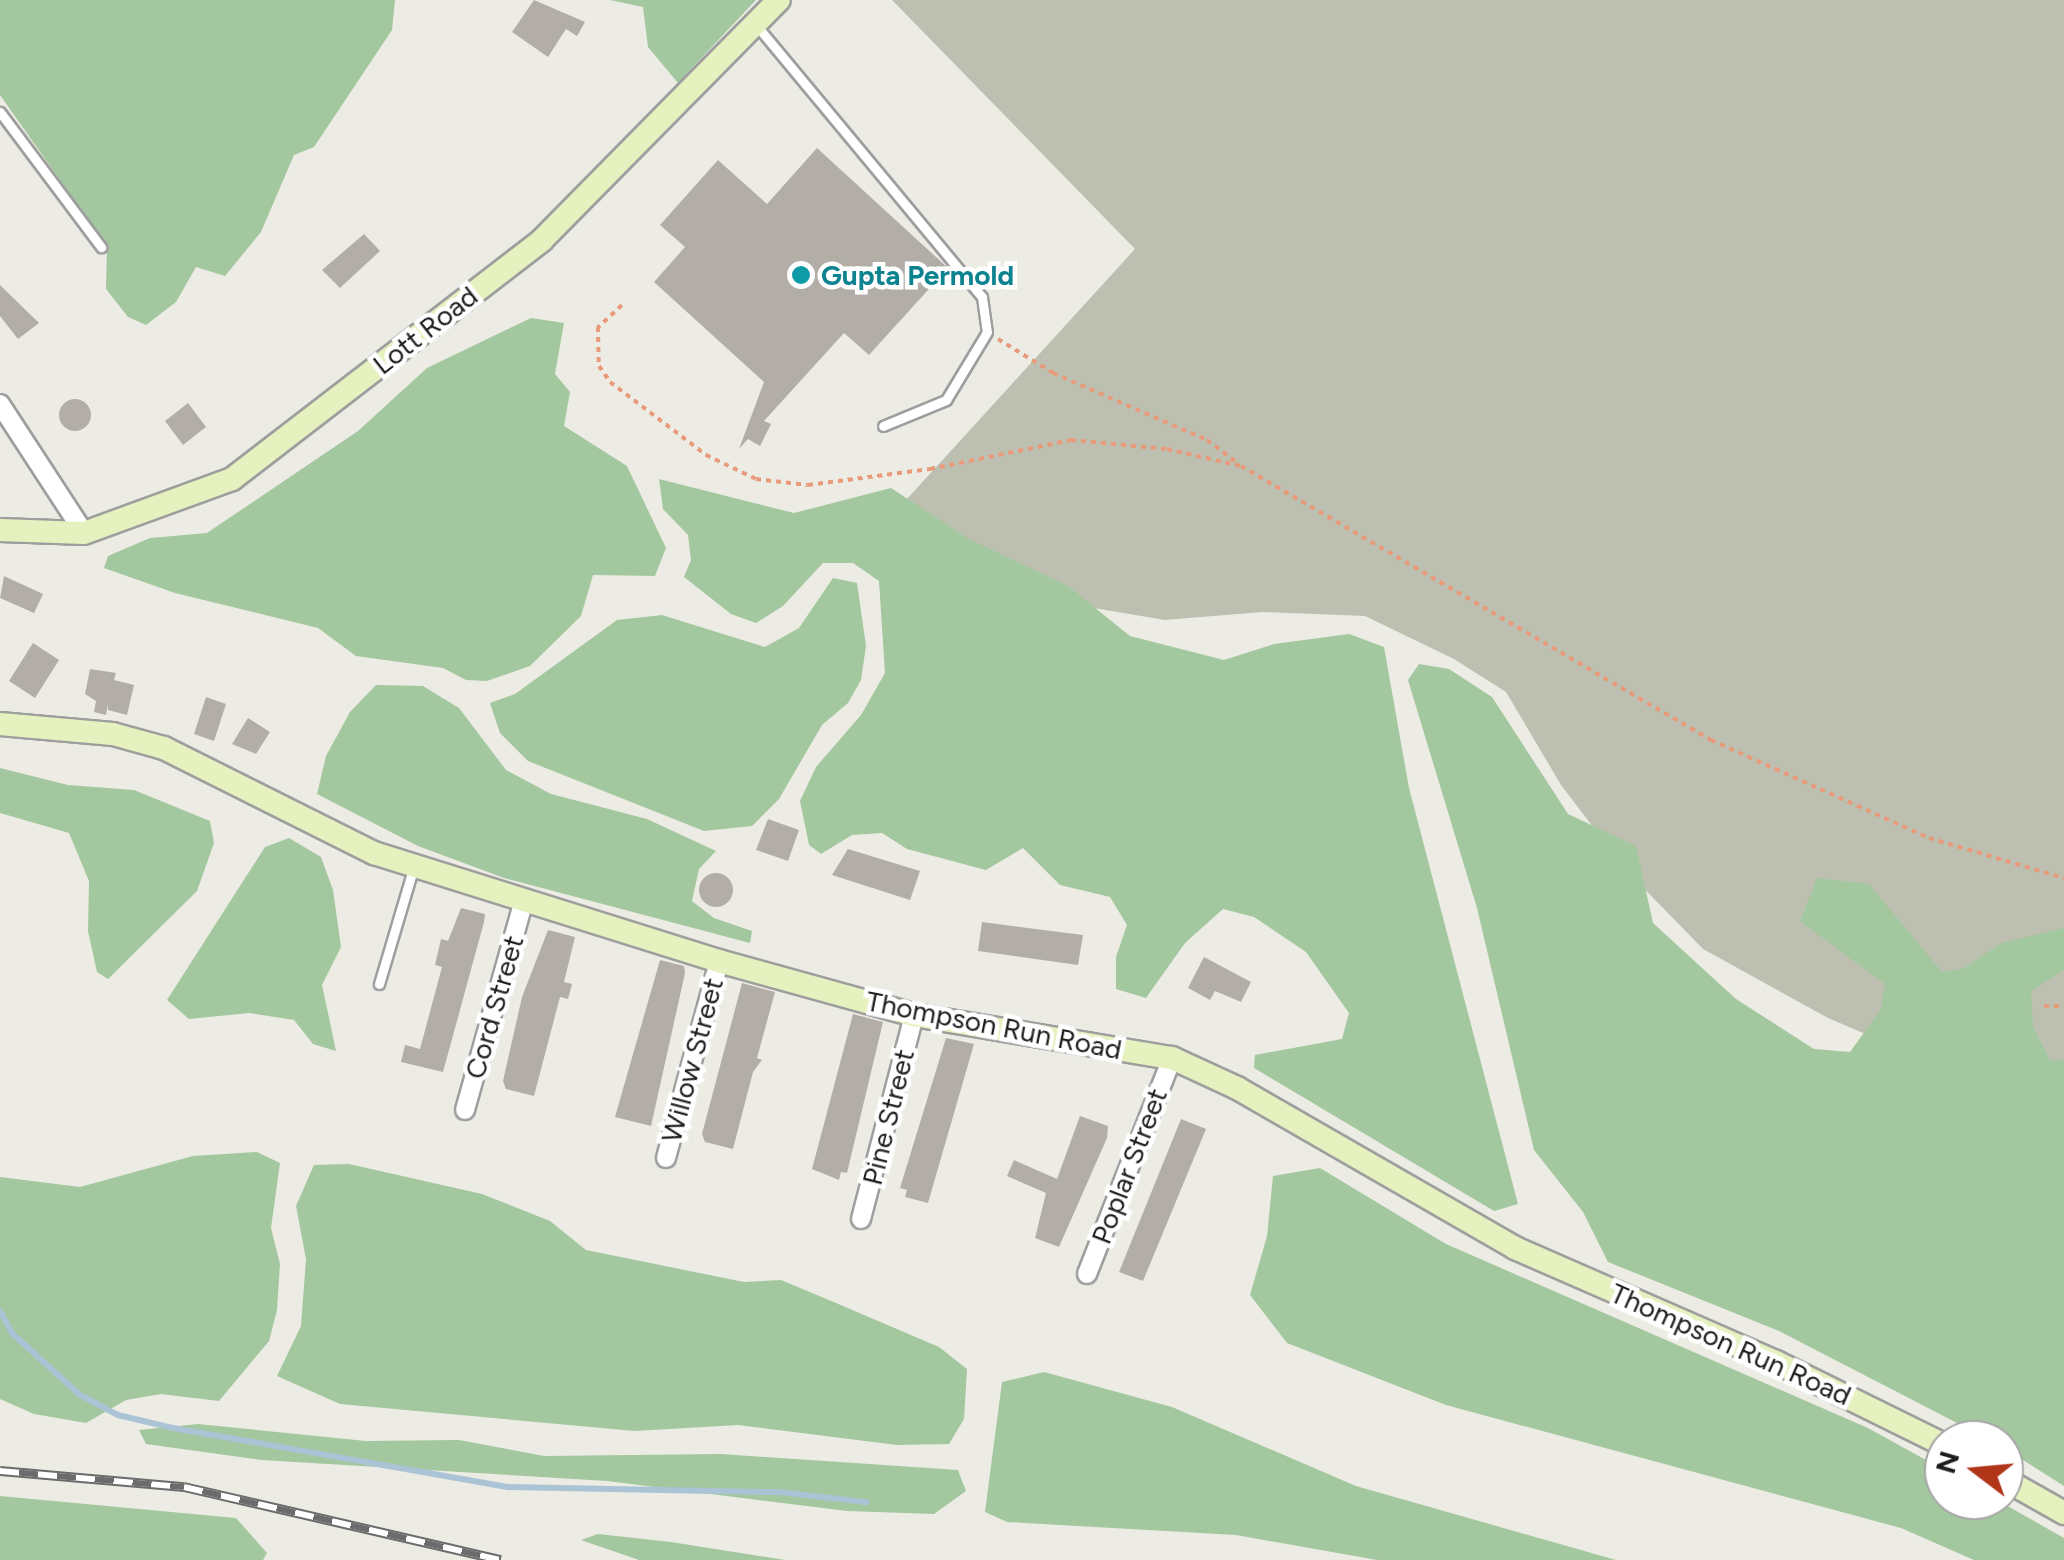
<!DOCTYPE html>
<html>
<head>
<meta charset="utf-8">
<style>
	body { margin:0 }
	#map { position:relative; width:2064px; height:1560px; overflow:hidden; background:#edece4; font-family:Figtree,sans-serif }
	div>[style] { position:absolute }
	.construction>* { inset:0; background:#bdc0b1 }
	.forest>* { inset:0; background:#a3c79e }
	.stream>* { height:6px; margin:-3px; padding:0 3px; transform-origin:3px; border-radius:3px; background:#aac3d5 }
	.building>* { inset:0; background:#b2aea7 }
	.round { border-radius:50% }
	.path>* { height:4px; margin-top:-2px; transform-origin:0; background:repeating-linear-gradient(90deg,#e89a7a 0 5px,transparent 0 10px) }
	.roads { filter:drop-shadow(2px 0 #9e9e9e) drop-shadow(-2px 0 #9e9e9e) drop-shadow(0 2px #9e9e9e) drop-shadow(0 -2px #9e9e9e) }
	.lane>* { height:9px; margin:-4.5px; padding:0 4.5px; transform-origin:4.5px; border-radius:4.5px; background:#fff }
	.street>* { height:18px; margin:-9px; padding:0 9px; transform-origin:9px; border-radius:9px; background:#fff }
	.secondary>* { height:22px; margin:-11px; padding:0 11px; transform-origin:11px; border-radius:11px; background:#e5f1be }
	.rail>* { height:10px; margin-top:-5px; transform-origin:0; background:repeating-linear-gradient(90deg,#fff 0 19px,#6b6b6b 0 38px); box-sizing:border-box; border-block:2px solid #6b6b6b }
	.dots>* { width:28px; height:28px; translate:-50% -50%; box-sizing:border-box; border:5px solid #fff; border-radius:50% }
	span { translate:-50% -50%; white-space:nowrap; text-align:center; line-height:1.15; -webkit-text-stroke:9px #fff; paint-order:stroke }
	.culture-label { font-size:28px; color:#0d838f; font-weight:700 }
	.left { translate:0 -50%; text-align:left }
	.street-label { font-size:28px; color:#1d1d1d }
	.north { position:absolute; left:1924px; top:1420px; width:100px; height:100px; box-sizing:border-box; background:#fff; border:2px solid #a5a5a5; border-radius:50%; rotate:286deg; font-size:28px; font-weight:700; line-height:40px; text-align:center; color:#1d1d1d }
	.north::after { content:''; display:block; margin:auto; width:35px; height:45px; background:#b13519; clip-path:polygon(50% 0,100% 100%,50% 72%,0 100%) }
</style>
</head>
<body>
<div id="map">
	<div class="construction">
		<i style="clip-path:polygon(892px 0,2064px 0,2064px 1111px,1980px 1083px,1828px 1018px,1703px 949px,1626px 870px,1561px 785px,1506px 692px,1454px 659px,1365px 616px,1262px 612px,1165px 620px,1070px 604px,896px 511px,1135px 249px)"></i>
	</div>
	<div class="forest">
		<i style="clip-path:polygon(0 0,395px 0,392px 30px,314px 147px,294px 155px,261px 232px,225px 276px,196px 267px,176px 302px,146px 325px,128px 317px,106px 289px,107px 247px,0 95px)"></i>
		<i style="clip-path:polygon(610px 0,756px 0,678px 83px,648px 47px,643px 7px)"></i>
		<i style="clip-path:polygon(531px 318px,564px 323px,555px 374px,570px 392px,564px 426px,627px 466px,666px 548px,655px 576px,593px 575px,581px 616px,530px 666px,487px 681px,466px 680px,443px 668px,356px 656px,318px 628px,175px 593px,104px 568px,108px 556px,150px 538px,207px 533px,358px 431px,427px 368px)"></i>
		<i style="clip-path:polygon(659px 479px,794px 513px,891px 488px,969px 539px,1068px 586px,1130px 636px,1224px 660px,1274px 644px,1349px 634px,1384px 647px,1409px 788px,1518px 1204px,1494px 1211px,1254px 1068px,1255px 1055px,1342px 1039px,1349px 1013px,1306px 952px,1254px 917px,1223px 909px,1185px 943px,1146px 998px,1116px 989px,1116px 957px,1127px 925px,1110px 897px,1060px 885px,1023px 848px,986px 870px,907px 849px,882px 833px,852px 835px,821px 854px,809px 845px,800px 801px,816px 767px,861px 715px,885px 673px,879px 581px,853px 563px,823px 563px,783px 606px,756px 623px,731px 614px,684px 577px,691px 560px,688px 535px,663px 509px)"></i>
		<i style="clip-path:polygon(833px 578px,857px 583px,866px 646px,861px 680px,848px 703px,822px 725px,779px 799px,752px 826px,704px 831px,528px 761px,500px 733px,490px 703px,515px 694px,617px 620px,662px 615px,765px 647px,799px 628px)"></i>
		<i style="clip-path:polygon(1419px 664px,1449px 669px,1492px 697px,1568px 814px,1636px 846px,1653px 923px,1736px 999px,1814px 1049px,1850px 1052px,1881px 1009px,1885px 984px,1800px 921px,1817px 878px,1869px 884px,1942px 972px,1962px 969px,2002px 943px,2064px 928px,2064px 970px,2031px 991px,2033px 1027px,2050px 1060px,2064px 1060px,2064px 1486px,2004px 1448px,2004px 1440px,1990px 1440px,1779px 1331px,1608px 1262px,1583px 1212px,1534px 1150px,1477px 908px,1408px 680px)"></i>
		<i style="clip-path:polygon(376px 685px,423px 686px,459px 708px,506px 770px,551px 794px,647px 819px,716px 851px,699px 869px,692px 901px,714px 918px,752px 931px,750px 943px,504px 878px,418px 846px,317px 794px,326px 756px,350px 712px)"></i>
		<i style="clip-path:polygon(0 768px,68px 785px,134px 790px,210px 821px,214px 843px,197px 891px,108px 979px,97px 972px,88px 931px,89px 881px,69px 833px,0 813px)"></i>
		<i style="clip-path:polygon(289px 838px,321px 857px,333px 890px,341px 947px,322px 985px,336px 1051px,313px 1044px,294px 1020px,249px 1013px,189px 1019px,167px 1000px,265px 847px)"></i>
		<i style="clip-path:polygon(257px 1152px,280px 1163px,271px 1228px,280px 1264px,277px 1310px,269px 1341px,219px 1401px,161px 1394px,126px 1400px,86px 1423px,34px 1414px,0 1399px,0 1177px,80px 1187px,193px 1156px)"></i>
		<i style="clip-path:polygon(349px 1164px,482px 1194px,550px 1221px,586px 1250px,744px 1282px,781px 1280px,836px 1303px,939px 1347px,967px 1369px,964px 1419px,949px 1444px,897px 1445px,738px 1425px,635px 1431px,340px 1404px,277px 1376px,301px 1326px,306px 1259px,296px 1206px,314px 1165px)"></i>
		<i style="clip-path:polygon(1320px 1168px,1446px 1244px,1868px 1428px,1944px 1470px,1944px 1500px,1997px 1500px,2064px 1538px,2064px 1560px,1974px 1560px,1901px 1528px,1446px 1405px,1287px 1343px,1250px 1295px,1267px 1236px,1273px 1176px)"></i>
		<i style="clip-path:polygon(1044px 1372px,1172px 1407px,1356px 1486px,1616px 1560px,1377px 1560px,1236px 1535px,1007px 1522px,985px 1512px,1002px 1382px)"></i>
		<i style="clip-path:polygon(198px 1424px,366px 1441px,459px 1440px,544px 1456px,721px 1454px,958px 1470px,966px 1491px,934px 1514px,847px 1511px,607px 1481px,262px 1460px,146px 1444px,139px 1430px)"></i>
		<i style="clip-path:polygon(0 1496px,236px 1518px,267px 1553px,263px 1560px,0 1560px)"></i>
		<i style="clip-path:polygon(598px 1534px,671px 1542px,785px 1560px,639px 1560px,581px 1540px)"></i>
	</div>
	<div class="stream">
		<i style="left:0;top:1311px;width:26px;rotate:61deg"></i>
		<i style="left:13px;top:1334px;width:91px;rotate:42.3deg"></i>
		<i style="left:80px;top:1395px;width:43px;rotate:27.8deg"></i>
		<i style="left:118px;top:1415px;width:57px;rotate:13.3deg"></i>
		<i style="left:173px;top:1428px;width:341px;rotate:10deg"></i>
		<i style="left:509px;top:1487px;width:270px;rotate:1.1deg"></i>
		<i style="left:779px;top:1492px;width:88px;rotate:6.6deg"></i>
	</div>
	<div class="building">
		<i style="clip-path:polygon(534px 0,585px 22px,577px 36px,566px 29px,548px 57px,512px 32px)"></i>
		<i style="clip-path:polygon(817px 148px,948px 268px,869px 355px,844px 333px,764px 421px,771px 424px,760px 446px,748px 439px,739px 449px,764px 382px,654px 282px,685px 247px,660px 225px,718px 160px,767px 204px)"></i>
		<i style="clip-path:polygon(364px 234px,380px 251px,340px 288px,322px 270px)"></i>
		<i style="clip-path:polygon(0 285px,39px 323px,18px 339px,0 316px)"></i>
		<i class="round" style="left:59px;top:399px;width:32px;height:32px"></i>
		<i style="clip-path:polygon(188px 403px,206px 427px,183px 445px,165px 421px)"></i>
		<i style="clip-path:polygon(4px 576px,43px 594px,34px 613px,0 598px)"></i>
		<i style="clip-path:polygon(33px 643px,59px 660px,35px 698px,9px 681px)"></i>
		<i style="clip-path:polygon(90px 669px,116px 673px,114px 680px,134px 685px,127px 715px,108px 710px,108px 704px,106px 715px,94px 712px,96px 701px,85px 694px)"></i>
		<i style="clip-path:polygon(206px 697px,226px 704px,214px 741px,194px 734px)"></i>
		<i style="clip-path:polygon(248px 718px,270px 732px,256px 754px,232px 744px)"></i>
		<i style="clip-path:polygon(768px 819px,799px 830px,788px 861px,756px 850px)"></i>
		<i style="clip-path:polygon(848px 849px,920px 871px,910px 900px,832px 875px)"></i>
		<i class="round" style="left:699px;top:873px;width:34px;height:34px"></i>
		<i style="clip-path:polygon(461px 908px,485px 914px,484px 922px,443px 1072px,401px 1062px,405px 1045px,420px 1049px,442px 967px,435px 965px,441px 939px,448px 941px)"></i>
		<i style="clip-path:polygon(982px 922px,1083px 935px,1078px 965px,978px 951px)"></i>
		<i style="clip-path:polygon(548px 930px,575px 937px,564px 982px,572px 984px,568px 999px,560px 997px,534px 1096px,506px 1089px,503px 1081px,522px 997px)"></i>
		<i style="clip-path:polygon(1204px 957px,1251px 982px,1241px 1002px,1215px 991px,1210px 1000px,1188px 988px)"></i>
		<i style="clip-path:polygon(660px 960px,684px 966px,685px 973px,651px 1126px,615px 1117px)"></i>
		<i style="clip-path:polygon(742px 983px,775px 992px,757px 1058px,762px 1060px,753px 1072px,733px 1149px,705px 1142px,702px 1134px)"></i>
		<i style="clip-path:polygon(853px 1014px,883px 1022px,847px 1173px,841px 1172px,839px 1180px,812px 1169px)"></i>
		<i style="clip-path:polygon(946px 1038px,974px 1044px,928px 1203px,905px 1197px,907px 1190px,900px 1188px)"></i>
		<i style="clip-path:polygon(1080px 1116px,1108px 1126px,1107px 1138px,1059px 1247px,1035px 1238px,1046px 1193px,1007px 1176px,1014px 1160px,1057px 1179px)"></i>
		<i style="clip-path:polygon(1181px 1119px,1206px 1129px,1143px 1281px,1119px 1272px)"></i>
	</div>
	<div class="path">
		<i style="left:622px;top:305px;width:33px;rotate:137deg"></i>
		<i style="left:598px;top:327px;width:39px;rotate:89deg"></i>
		<i style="left:599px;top:366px;width:19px;rotate:55deg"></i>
		<i style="left:610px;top:382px;width:121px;rotate:37.2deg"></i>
		<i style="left:706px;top:455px;width:55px;rotate:25.6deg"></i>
		<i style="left:756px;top:479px;width:52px;rotate:6.6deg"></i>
		<i style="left:808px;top:485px;width:123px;rotate:-7.5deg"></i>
		<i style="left:930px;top:469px;width:144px;rotate:-11.6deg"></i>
		<i style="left:1071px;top:440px;width:96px;rotate:5.4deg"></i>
		<i style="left:1167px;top:449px;width:76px;rotate:12.9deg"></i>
		<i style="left:1241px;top:466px;width:544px;rotate:30.24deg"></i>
		<i style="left:1711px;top:740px;width:239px;rotate:24.2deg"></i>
		<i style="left:1929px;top:838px;width:141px;rotate:16.5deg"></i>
		<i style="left:998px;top:339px;width:65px;rotate:31.7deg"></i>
		<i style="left:1053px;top:373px;width:168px;rotate:23.5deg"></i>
		<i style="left:1207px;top:440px;width:38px;rotate:37deg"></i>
		<i style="left:2044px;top:1006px;width:20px"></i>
	</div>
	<div class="roads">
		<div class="lane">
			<i style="left:757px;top:26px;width:352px;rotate:50.3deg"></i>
			<i style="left:982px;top:297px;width:35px;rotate:82deg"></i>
			<i style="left:987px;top:332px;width:79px;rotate:121.1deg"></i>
			<i style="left:946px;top:400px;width:68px;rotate:157.6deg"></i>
			<i style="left:0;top:112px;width:169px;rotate:53.2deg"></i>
			<i style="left:379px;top:984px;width:120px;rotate:-73.5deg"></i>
		</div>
		<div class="street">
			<i style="left:0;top:404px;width:154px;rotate:56.9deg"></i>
			<i style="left:465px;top:1110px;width:215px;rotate:-74.3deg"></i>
			<i style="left:666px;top:1158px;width:204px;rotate:-74.9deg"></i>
			<i style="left:861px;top:1219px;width:211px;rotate:-75.4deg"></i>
			<i style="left:1087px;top:1274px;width:232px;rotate:-68.5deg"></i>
		</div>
		<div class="secondary">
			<i style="left:0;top:530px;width:84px;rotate:2deg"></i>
			<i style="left:84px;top:533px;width:158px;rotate:-20deg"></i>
			<i style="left:232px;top:479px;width:391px;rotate:-37.6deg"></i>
			<i style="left:542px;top:240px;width:337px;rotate:-45.4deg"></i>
			<i style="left:0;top:724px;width:113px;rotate:5.1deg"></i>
			<i style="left:113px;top:734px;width:53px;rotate:15.4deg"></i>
			<i style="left:164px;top:748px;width:235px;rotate:26.6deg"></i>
			<i style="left:374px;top:853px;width:362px;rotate:17.4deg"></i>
			<i style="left:719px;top:961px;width:202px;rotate:15.5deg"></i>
			<i style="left:914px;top:1015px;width:262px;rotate:9.5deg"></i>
			<i style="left:1172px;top:1058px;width:72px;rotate:24.8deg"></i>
			<i style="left:1237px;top:1088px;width:321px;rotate:29.9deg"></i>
			<i style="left:1515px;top:1248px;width:285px;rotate:23.6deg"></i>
			<i style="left:1776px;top:1362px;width:187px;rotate:26.3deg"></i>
			<i style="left:2004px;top:1479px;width:69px;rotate:29.5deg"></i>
		</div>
	</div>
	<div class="rail">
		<i style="left:0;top:1471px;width:185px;rotate:5deg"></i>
		<i style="left:184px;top:1487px;width:325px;rotate:13deg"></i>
	</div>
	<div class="dots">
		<i style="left:801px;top:275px;background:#0f9aa8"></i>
	</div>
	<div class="culture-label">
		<span class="left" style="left:821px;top:275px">Gupta Permold</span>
	</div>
	<div class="street-label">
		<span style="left:425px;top:330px;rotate:-38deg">Lott Road</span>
		<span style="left:494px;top:1007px;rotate:-74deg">Cord Street</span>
		<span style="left:994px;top:1025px;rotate:11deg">Thompson Run Road</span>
		<span style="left:692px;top:1060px;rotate:-75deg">Willow Street</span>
		<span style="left:888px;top:1117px;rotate:-76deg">Pine Street</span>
		<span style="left:1129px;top:1166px;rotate:-69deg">Poplar Street</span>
		<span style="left:1731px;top:1344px;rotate:24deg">Thompson Run Road</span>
	</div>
	<div class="north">N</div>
</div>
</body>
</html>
